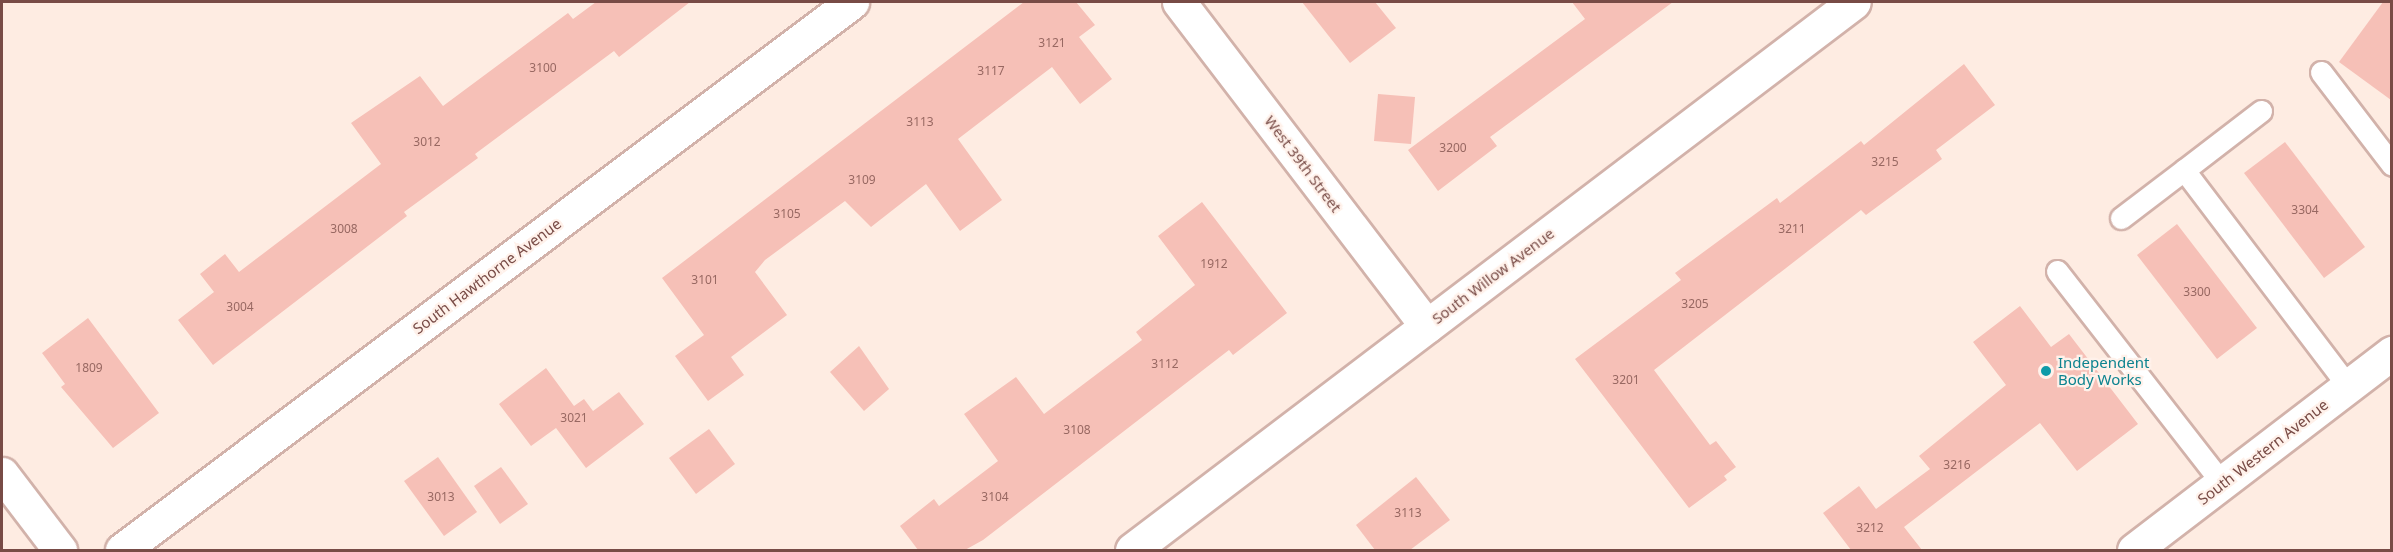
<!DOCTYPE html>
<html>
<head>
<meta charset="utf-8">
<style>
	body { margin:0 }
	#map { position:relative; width:2393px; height:552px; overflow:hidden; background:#feece2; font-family:"Noto Sans",sans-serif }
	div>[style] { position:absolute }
	.building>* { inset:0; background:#f6c0b7 }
	.roads { filter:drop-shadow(2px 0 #d2b2aa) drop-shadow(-2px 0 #d2b2aa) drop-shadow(0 2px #d2b2aa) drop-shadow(0 -2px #d2b2aa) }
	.service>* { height:21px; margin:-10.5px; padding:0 10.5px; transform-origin:10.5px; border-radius:10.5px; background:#fff }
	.minor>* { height:33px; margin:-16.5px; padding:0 16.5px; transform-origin:16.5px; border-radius:16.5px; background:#fff }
	.tertiary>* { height:33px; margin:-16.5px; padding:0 16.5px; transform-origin:16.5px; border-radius:16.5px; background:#fff }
	.dots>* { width:16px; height:16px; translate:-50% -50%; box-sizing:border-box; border:3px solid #fff1ea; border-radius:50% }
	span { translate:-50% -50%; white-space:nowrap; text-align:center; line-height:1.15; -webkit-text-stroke:4.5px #fff1ea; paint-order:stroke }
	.number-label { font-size:12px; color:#986862 }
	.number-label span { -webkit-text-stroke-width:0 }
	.street-label { font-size:15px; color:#784b46 }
	.culture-label { font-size:15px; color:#0d838f }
	.left { translate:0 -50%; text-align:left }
	.frame { position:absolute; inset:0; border:3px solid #784b46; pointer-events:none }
</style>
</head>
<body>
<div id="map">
	<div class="building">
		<i style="clip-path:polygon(596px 2px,690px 2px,619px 57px,614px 51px,475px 154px,478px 158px,404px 212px,407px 216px,213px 365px,178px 320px,214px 292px,200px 274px,225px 254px,239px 272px,381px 164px,351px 123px,420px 76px,443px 106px,568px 13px,573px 19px)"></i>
		<i style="clip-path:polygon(1024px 2px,1076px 2px,1095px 25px,1079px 37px,1112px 79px,1080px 104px,1052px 67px,958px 139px,1002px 200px,960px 231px,926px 184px,871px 227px,845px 201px,765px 260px,755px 272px,787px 315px,731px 357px,744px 375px,708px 401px,675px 356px,704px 335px,662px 278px)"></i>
		<i style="clip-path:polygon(1302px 2px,1375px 2px,1396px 28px,1350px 63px)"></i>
		<i style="clip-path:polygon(1572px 2px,1673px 2px,1490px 137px,1497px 146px,1438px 191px,1408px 150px,1585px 19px)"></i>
		<i style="clip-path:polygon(2383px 2px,2391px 2px,2391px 100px,2339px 62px)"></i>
		<i style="clip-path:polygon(1964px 64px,1995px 105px,1936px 150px,1942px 159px,1866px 215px,1861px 210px,1654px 370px,1710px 445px,1716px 441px,1736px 467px,1724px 476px,1727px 480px,1689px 508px,1575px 359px,1681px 280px,1675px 273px,1777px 198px,1780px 203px,1861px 141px,1864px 145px)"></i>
		<i style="clip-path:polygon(1378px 94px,1415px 97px,1411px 144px,1374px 141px)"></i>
		<i style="clip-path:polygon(2285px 142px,2365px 247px,2324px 278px,2244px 173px)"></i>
		<i style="clip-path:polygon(1202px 202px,1287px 313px,1233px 355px,1229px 350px,983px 540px,965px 550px,918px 550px,900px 526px,934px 499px,939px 506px,998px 461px,964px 414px,1016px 377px,1044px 414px,1142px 340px,1136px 332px,1195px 285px,1158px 236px)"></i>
		<i style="clip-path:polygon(2177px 224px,2257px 328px,2217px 359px,2137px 255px)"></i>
		<i style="clip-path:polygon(2020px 306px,2051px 347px,2069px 334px,2138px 424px,2077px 471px,2040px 423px,1904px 527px,1922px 550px,1851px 550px,1823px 513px,1859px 486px,1876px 509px,1930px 469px,1919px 456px,2006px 385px,1973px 342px)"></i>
		<i style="clip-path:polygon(88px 318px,159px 413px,113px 448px,61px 387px,65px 384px,42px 353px)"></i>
		<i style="clip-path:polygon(859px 346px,889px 389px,864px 411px,830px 372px)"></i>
		<i style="clip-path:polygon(546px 368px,574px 406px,584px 399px,593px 411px,619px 392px,644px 424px,586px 468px,556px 428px,531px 446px,499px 404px)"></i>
		<i style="clip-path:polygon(709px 429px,735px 464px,696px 494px,669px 458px)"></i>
		<i style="clip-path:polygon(438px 457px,477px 512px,444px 536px,404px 481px)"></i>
		<i style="clip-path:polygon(501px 467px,528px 504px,500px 524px,474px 486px)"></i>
		<i style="clip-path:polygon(1416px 477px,1450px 520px,1410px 550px,1375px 550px,1356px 525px)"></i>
	</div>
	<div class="roads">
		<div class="service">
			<i style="left:2321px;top:72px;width:117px;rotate:52.6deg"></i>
			<i style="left:2261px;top:111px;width:97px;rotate:142.5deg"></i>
			<i style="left:2184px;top:170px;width:271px;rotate:52.8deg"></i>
			<i style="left:2121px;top:218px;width:79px;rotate:-37.3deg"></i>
			<i style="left:2057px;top:271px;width:269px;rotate:52.1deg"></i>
		</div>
		<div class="minor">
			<i style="left:1179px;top:2px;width:408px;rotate:52.6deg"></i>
			<i style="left:122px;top:550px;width:913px;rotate:-36.9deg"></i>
			<i style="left:1132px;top:550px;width:906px;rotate:-37.2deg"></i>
		</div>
		<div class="tertiary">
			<i style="left:2px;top:474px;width:96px;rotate:52.7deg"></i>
			<i style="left:2134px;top:550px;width:325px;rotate:-37.4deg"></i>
		</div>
	</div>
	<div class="dots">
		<i style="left:2046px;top:371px;background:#0f9aa8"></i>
	</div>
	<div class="number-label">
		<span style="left:1052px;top:43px">3121</span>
		<span style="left:543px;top:68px">3100</span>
		<span style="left:991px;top:71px">3117</span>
		<span style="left:920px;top:122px">3113</span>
		<span style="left:427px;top:142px">3012</span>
		<span style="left:1453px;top:148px">3200</span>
		<span style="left:1885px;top:162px">3215</span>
		<span style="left:862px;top:180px">3109</span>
		<span style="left:2305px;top:210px">3304</span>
		<span style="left:787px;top:214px">3105</span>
		<span style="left:344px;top:229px">3008</span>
		<span style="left:1792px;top:229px">3211</span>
		<span style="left:1214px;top:264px">1912</span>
		<span style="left:705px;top:280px">3101</span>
		<span style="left:2197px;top:292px">3300</span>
		<span style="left:1695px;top:304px">3205</span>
		<span style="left:240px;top:307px">3004</span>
		<span style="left:1165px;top:364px">3112</span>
		<span style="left:89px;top:368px">1809</span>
		<span style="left:1626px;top:380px">3201</span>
		<span style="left:574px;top:418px">3021</span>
		<span style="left:1077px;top:430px">3108</span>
		<span style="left:1957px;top:465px">3216</span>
		<span style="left:441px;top:497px">3013</span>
		<span style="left:995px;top:497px">3104</span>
		<span style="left:1408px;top:513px">3113</span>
		<span style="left:1870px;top:528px">3212</span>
	</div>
	<div class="street-label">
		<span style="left:1303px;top:164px;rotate:53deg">West 39th Street</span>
		<span style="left:487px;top:276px;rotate:-37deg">South Hawthorne Avenue</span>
		<span style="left:1493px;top:276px;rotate:-37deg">South Willow Avenue</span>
		<span style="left:2263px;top:452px;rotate:-38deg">South Western Avenue</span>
	</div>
	<div class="culture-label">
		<span class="left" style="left:2058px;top:371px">Independent<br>Body Works</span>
	</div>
	<div class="frame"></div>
</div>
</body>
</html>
